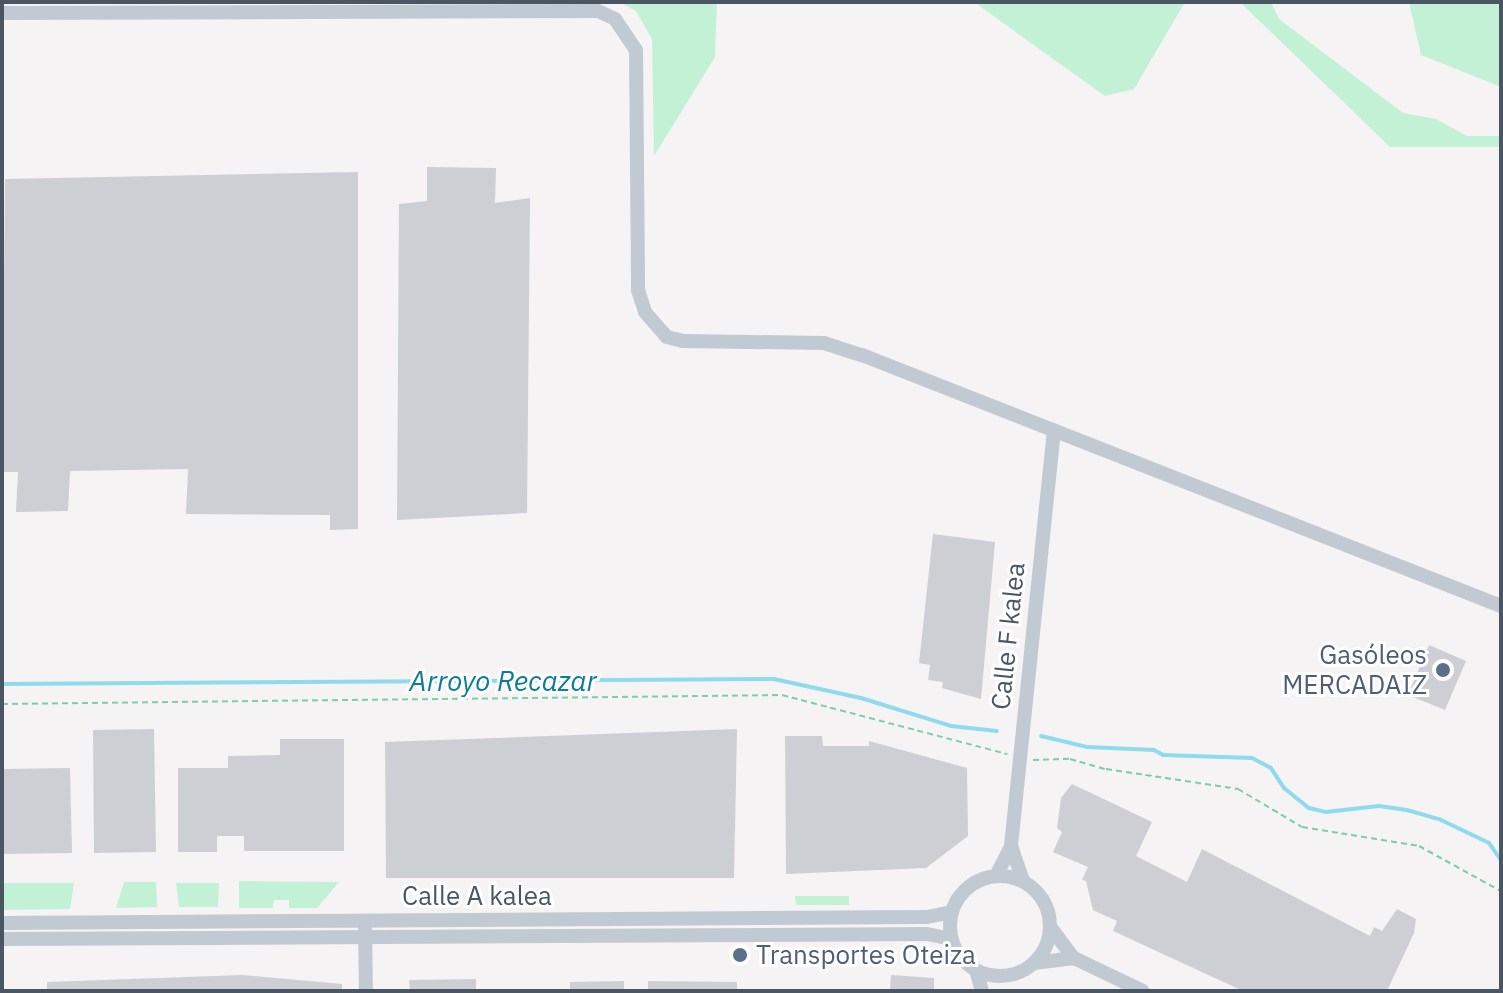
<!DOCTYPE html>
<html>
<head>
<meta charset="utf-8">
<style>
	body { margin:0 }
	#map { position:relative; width:1503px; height:993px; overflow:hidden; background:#f5f3f3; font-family:"IBM Plex Sans",sans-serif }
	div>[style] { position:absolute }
	.green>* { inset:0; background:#c3f1d5 }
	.stream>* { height:4px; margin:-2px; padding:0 2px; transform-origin:2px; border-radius:2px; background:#90daee }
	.building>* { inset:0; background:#cdcfd5 }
	.path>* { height:2px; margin-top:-1px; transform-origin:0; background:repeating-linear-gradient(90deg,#7ad0a6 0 6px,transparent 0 10px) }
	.minor>* { height:14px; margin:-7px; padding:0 7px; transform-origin:7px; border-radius:7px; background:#c1cad2 }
	.minor>.ring { margin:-7px; padding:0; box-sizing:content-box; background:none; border:14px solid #c1cad2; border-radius:50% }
	.dots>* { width:22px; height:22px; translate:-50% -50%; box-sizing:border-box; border:4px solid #fff; border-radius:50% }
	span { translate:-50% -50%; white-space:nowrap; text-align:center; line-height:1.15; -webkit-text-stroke:6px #fff; paint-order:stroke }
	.street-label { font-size:26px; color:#4a5661 }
	.service-label { font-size:26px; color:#4e5e75 }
	.right { translate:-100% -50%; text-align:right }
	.left { translate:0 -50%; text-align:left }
	.water-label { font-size:28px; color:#0c7c9b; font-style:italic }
	.frame { position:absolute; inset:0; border:4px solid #4a5661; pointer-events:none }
</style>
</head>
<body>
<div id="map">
	<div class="green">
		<i style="clip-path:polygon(619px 2px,717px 2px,715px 57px,654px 156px,652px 39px,636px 11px)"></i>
		<i style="clip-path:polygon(974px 2px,1185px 2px,1134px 89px,1105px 96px)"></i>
		<i style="clip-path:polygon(1240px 2px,1271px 2px,1279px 19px,1403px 113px,1436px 119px,1467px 136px,1501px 136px,1501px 147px,1390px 147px)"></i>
		<i style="clip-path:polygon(1409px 2px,1501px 2px,1501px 87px,1421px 55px)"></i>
		<i style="clip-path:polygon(239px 881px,339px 882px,317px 908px,289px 908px,289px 900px,274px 900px,273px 908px,239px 908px)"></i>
		<i style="clip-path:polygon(124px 882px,156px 882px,157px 907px,116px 908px)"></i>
		<i style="clip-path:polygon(2px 883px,74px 883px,70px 909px,2px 910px)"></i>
		<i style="clip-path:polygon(176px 883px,219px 883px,218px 907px,179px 907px)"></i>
		<i style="clip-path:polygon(795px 896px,849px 896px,849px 905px,796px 905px)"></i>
	</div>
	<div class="stream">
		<i style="left:2px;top:684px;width:772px;rotate:-0.37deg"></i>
		<i style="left:774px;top:679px;width:89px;rotate:12.3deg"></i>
		<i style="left:861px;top:698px;width:94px;rotate:17.3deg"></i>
		<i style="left:951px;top:726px;width:46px;rotate:6.2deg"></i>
		<i style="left:1041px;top:736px;width:47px;rotate:13.4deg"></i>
		<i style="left:1087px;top:747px;width:67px;rotate:2.6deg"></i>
		<i style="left:1154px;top:750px;width:10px;rotate:29deg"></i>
		<i style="left:1163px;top:755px;width:89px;rotate:1.9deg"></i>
		<i style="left:1252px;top:758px;width:21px;rotate:28deg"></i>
		<i style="left:1271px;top:768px;width:24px;rotate:57deg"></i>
		<i style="left:1284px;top:788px;width:32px;rotate:39deg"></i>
		<i style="left:1309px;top:808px;width:17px;rotate:13deg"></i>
		<i style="left:1326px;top:812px;width:53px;rotate:-6.5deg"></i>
		<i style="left:1379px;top:806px;width:28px;rotate:8deg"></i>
		<i style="left:1407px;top:810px;width:33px;rotate:16deg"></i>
		<i style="left:1439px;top:819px;width:55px;rotate:25.6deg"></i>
		<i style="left:1489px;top:843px;width:21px;rotate:55deg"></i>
	</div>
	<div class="building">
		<i style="clip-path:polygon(427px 167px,496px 168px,495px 203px,530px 198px,527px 513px,397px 520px,399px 204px,427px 201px)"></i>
		<i style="clip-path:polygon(358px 172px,358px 529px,330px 530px,330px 515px,186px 514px,188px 469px,70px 471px,68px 511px,16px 512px,18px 472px,2px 472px,5px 179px)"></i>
		<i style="clip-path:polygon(933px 534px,995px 542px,981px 699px,942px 688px,943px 682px,928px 680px,930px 665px,919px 663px)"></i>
		<i style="clip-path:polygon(1429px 645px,1466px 661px,1445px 710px,1408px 695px)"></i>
		<i style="clip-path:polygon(154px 729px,156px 852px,94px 853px,93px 730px)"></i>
		<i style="clip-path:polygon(737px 729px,734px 878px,386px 878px,385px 742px)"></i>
		<i style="clip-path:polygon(785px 736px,822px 736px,823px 746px,869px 746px,869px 741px,967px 768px,968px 836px,926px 868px,786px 874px)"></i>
		<i style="clip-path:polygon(280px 739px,344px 739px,344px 851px,244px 851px,244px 836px,217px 836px,217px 852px,178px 852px,178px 768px,228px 768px,228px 756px,280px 755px)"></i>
		<i style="clip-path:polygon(70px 768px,72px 853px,2px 854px,2px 769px)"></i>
		<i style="clip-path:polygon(1072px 784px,1152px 822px,1136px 856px,1187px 882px,1202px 849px,1370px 936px,1374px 927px,1382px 931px,1397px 909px,1416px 919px,1414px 933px,1387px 991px,1243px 991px,1113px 931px,1117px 921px,1093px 910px,1086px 881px,1082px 880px,1088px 867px,1053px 852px,1062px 832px,1057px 828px,1061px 798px)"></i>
		<i style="clip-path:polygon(242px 975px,342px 984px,342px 991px,47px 991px,47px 982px)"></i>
		<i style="clip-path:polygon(891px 975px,934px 978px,934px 991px,890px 991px)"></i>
		<i style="clip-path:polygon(476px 979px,476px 991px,410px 991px,409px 980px)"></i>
		<i style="clip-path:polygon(624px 981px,624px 991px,570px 991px,570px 982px)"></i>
		<i style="clip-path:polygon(648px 981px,737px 982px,737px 991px,648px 991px)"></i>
	</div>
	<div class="path">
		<i style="left:2px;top:704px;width:780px;rotate:-0.66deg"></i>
		<i style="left:782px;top:695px;width:233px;rotate:14.7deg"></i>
		<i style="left:1033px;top:760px;width:37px;rotate:-2deg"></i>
		<i style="left:1070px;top:759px;width:37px;rotate:16deg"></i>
		<i style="left:1106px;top:769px;width:134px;rotate:8.6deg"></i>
		<i style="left:1238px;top:789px;width:74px;rotate:30.7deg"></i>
		<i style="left:1302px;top:827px;width:119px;rotate:9.2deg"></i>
		<i style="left:1419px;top:846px;width:94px;rotate:28.8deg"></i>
	</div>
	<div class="minor">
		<i style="left:2px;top:13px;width:596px;rotate:-0.19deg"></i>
		<i style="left:598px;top:11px;width:19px;rotate:25deg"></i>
		<i style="left:615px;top:19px;width:37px;rotate:56deg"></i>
		<i style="left:636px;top:50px;width:240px;rotate:89.5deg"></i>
		<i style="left:638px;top:290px;width:23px;rotate:72deg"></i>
		<i style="left:645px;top:312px;width:33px;rotate:49deg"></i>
		<i style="left:667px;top:337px;width:16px;rotate:14deg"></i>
		<i style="left:683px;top:341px;width:141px;rotate:0.8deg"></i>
		<i style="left:824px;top:343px;width:40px;rotate:18deg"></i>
		<i style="left:862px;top:355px;width:687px;rotate:21.44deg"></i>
		<i style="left:1011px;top:846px;width:37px;rotate:71deg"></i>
		<i style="left:996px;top:876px;width:34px;rotate:-63deg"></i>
		<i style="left:1011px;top:846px;width:418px;rotate:-84.1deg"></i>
		<i class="ring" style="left:950px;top:876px;width:86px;height:86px"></i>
		<i style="left:2px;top:923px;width:925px;rotate:-0.37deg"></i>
		<i style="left:927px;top:917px;width:25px;rotate:-11deg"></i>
		<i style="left:1051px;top:928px;width:38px;rotate:53deg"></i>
		<i style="left:1074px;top:958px;width:76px;rotate:25.6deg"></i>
		<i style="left:365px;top:929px;width:62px;rotate:89.1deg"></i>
		<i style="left:2px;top:939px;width:925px;rotate:-0.31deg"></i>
		<i style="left:927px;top:934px;width:25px;rotate:11deg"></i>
		<i style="left:1034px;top:963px;width:40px;rotate:-7.1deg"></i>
		<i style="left:976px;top:970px;width:22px;rotate:74deg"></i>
	</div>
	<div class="dots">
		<i style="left:1443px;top:670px;background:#5c6f8a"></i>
		<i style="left:740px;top:955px;background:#5c6f8a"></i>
	</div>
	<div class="street-label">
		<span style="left:1008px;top:636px;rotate:-84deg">Calle F kalea</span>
		<span style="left:477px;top:896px">Calle A kalea</span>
	</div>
	<div class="service-label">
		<span class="right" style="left:1427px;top:670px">Gasóleos<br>MERCADAIZ</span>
		<span class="left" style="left:756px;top:955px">Transportes Oteiza</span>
	</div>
	<div class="water-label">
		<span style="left:503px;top:681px">Arroyo Recazar</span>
	</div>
	<div class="frame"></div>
</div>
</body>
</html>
